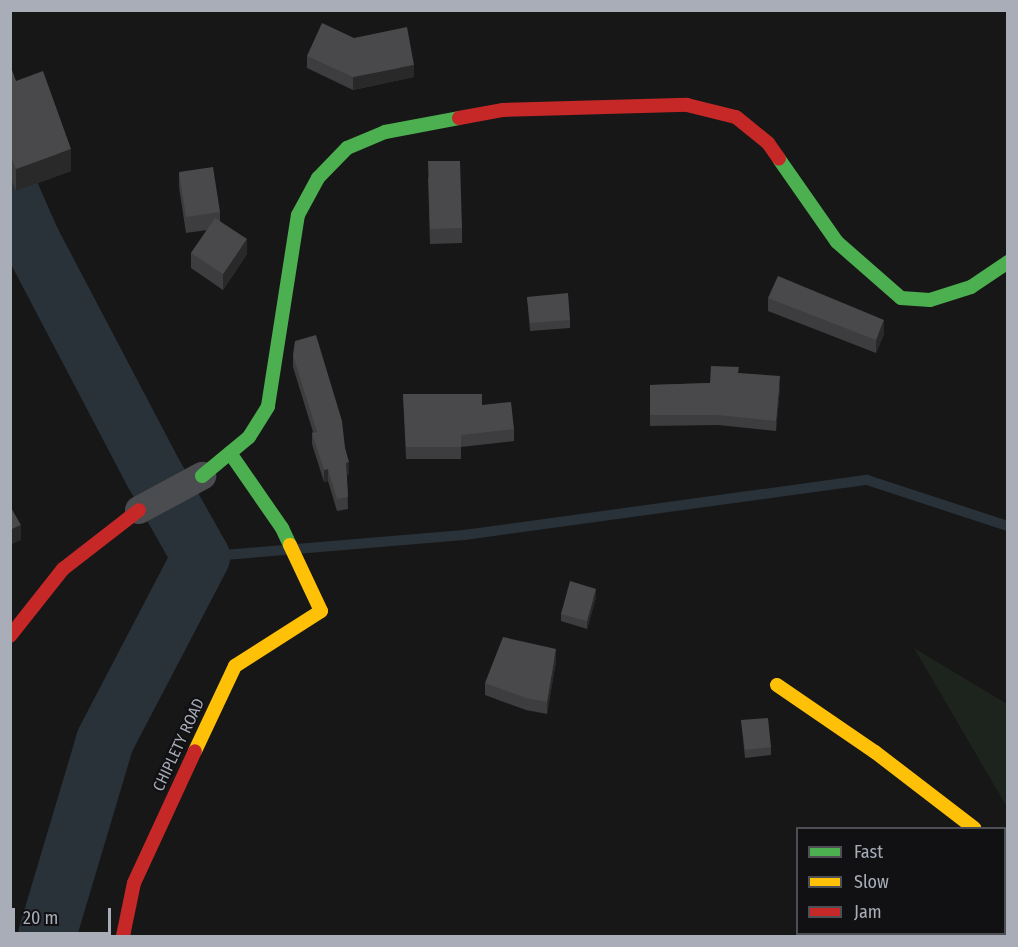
<!DOCTYPE html>
<html>
<head>
<meta charset="utf-8">
<style>
	body { margin:0 }
	#map { position:relative; width:1018px; height:947px; overflow:hidden; background:#171717; font-family:"Fira Sans Condensed",sans-serif }
	div>[style] { position:absolute }
	.green>* { inset:0; background:#1d241e }
	.stream>* { height:10px; margin:-5px; padding:0 5px; transform-origin:5px; border-radius:5px; background:#2a3239 }
	.river>* { height:58px; margin:-29px; padding:0 29px; transform-origin:29px; border-radius:29px; background:#2a3239 }
	.street>* { height:28px; margin:-14px; padding:0 14px; transform-origin:14px; border-radius:14px; background:#4b4c50 }
	.fast>* { height:14px; margin:-7px; padding:0 7px; transform-origin:7px; border-radius:7px; background:#4caf50 }
	.slow>* { height:14px; margin:-7px; padding:0 7px; transform-origin:7px; border-radius:7px; background:#ffc107 }
	.jam>* { height:14px; margin:-7px; padding:0 7px; transform-origin:7px; border-radius:7px; background:#c62828 }
	.wall>* { inset:0; background:#3d3d3f }
	.shaded-wall>* { inset:0; background:#29292a }
	.building>* { inset:0; background:#49494c }
	span { translate:-50% -50%; white-space:nowrap; text-align:center; line-height:1.15; -webkit-text-stroke:4.5px #111113; paint-order:stroke }
	.street-label { font-size:16px; color:#a8adb8 }
	.frame { position:absolute; inset:0; border:12px solid #a8adb8; pointer-events:none }
	.legend { position:absolute; left:796px; top:827px; width:210px; height:108px; box-sizing:border-box; background:#111113; border:2px solid #4d4f55; margin:0; padding:8px 10px; list-style:none; font-size:18px; color:#a8adb8 }
	.legend li { display:flex; align-items:center; gap:12px; height:30px }
	.legend b { width:30px; border:2px solid #4d4f55 }
	.scale { position:absolute; left:12px; top:908px; width:99px; height:27px; box-sizing:border-box; border:3px solid #a8adb8; border-top:0; padding-left:8px; font-size:18px; line-height:21px; white-space:nowrap; color:#a8adb8; -webkit-text-stroke:4px #111113; paint-order:stroke }
</style>
</head>
<body>
<div id="map">
	<div class="green">
		<i style="clip-path:polygon(914px 648px,1007px 704px,1007px 807px)"></i>
	</div>
	<div class="stream">
		<i style="left:201px;top:557px;width:264px;rotate:-4.8deg"></i>
		<i style="left:464px;top:535px;width:407px;rotate:-7.8deg"></i>
		<i style="left:867px;top:480px;width:148px;rotate:18.1deg"></i>
	</div>
	<div class="river">
		<i style="left:10px;top:192px;width:52px;rotate:66.4deg"></i>
		<i style="left:31px;top:240px;width:264px;rotate:62.3deg"></i>
		<i style="left:154px;top:474px;width:95px;rotate:60.5deg"></i>
		<i style="left:201px;top:557px;width:208px;rotate:117.6deg"></i>
		<i style="left:105px;top:741px;width:203px;rotate:106.6deg"></i>
	</div>
	<div class="street">
		<i style="left:139px;top:510px;width:72px;rotate:-28.4deg"></i>
		<i style="left:1004px;top:869px;width:6px;rotate:51deg"></i>
	</div>
	<div class="fast">
		<i style="left:779px;top:159px;width:101px;rotate:55.1deg"></i>
		<i style="left:837px;top:242px;width:85px;rotate:41.2deg"></i>
		<i style="left:901px;top:298px;width:29px;rotate:4deg"></i>
		<i style="left:930px;top:300px;width:43px;rotate:-17.6deg"></i>
		<i style="left:971px;top:287px;width:45px;rotate:-34deg"></i>
		<i style="left:230px;top:453px;width:91px;rotate:55.3deg"></i>
		<i style="left:282px;top:528px;width:19px;rotate:65deg"></i>
		<i style="left:202px;top:476px;width:61px;rotate:-39.7deg"></i>
		<i style="left:249px;top:437px;width:36px;rotate:-58deg"></i>
		<i style="left:268px;top:406px;width:193px;rotate:-81.1deg"></i>
		<i style="left:298px;top:215px;width:42px;rotate:-61.6deg"></i>
		<i style="left:318px;top:178px;width:42px;rotate:-46deg"></i>
		<i style="left:347px;top:148px;width:41px;rotate:-22.8deg"></i>
		<i style="left:385px;top:132px;width:75px;rotate:-10.7deg"></i>
	</div>
	<div class="slow">
		<i style="left:777px;top:685px;width:119px;rotate:34.4deg"></i>
		<i style="left:875px;top:752px;width:125px;rotate:37.5deg"></i>
		<i style="left:195px;top:751px;width:94px;rotate:-64.8deg"></i>
		<i style="left:235px;top:666px;width:102px;rotate:-32.6deg"></i>
		<i style="left:321px;top:611px;width:73px;rotate:-115.2deg"></i>
	</div>
	<div class="jam">
		<i style="left:459px;top:118px;width:45px;rotate:-10.3deg"></i>
		<i style="left:503px;top:110px;width:184px;rotate:-1.6deg"></i>
		<i style="left:687px;top:105px;width:50px;rotate:13.8deg"></i>
		<i style="left:736px;top:117px;width:41px;rotate:39.1deg"></i>
		<i style="left:768px;top:143px;width:19px;rotate:55deg"></i>
		<i style="left:10px;top:636px;width:85px;rotate:-51.7deg"></i>
		<i style="left:63px;top:569px;width:96px;rotate:-37.8deg"></i>
		<i style="left:123px;top:936px;width:54px;rotate:-78.3deg"></i>
		<i style="left:134px;top:883px;width:145px;rotate:-65.2deg"></i>
	</div>
	<div class="wall">
		<i style="clip-path:polygon(354px 38px,414px 77px,353px 90px,307px 68px,307px 56px)"></i>
		<i style="clip-path:polygon(10px 70px,16px 81px,71px 171px,16px 191px,10px 176px)"></i>
		<i style="clip-path:polygon(179px 172px,220px 212px,220px 221px,247px 254px,223px 290px,191px 268px,191px 253px,207px 230px,186px 233px,179px 187px)"></i>
		<i style="clip-path:polygon(428px 177px,462px 228px,462px 243px,430px 244px)"></i>
		<i style="clip-path:polygon(527px 297px,570px 320px,570px 328px,530px 331px)"></i>
		<i style="clip-path:polygon(768px 298px,884px 334px,876px 353px,768px 311px)"></i>
		<i style="clip-path:polygon(293px 355px,345px 448px,349px 474px,347px 475px,348px 509px,337px 511px,328px 481px,324px 482px,312px 444px,312px 433px,313px 432px,293px 367px)"></i>
		<i style="clip-path:polygon(739px 373px,780px 387px,776px 431px,718px 425px,650px 426px,650px 385px,710px 383px)"></i>
		<i style="clip-path:polygon(403px 394px,482px 405px,514px 429px,514px 441px,461px 447px,461px 459px,406px 459px)"></i>
		<i style="clip-path:polygon(596px 597px,587px 629px,561px 621px,561px 614px)"></i>
		<i style="clip-path:polygon(556px 661px,547px 714px,526px 710px,485px 695px,485px 683px)"></i>
		<i style="clip-path:polygon(741px 720px,771px 747px,771px 755px,745px 758px)"></i>
	</div>
	<div class="shaded-wall">
		<i style="clip-path:polygon(414px 65px,414px 77px,353px 90px,353px 77px)"></i>
		<i style="clip-path:polygon(71px 149px,71px 171px,16px 191px,16px 169px)"></i>
		<i style="clip-path:polygon(247px 239px,247px 254px,223px 290px,223px 274px)"></i>
		<i style="clip-path:polygon(884px 320px,884px 334px,876px 353px,876px 340px)"></i>
		<i style="clip-path:polygon(780px 376px,780px 387px,776px 431px,776px 421px)"></i>
		<i style="clip-path:polygon(349px 462px,349px 474px,346px 475px,346px 463px)"></i>
		<i style="clip-path:polygon(328px 469px,328px 481px,324px 482px,324px 470px)"></i>
		<i style="clip-path:polygon(21px 525px,21px 540px,10px 545px,10px 530px)"></i>
		<i style="clip-path:polygon(596px 589px,596px 597px,587px 629px,587px 621px)"></i>
		<i style="clip-path:polygon(556px 649px,556px 661px,547px 714px,547px 702px)"></i>
	</div>
	<div class="building">
		<i style="clip-path:polygon(322px 23px,354px 38px,407px 27px,414px 65px,353px 77px,307px 56px)"></i>
		<i style="clip-path:polygon(10px 70px,12px 70px,16px 81px,43px 71px,71px 149px,16px 169px,10px 154px)"></i>
		<i style="clip-path:polygon(428px 161px,460px 161px,462px 228px,430px 229px)"></i>
		<i style="clip-path:polygon(213px 167px,220px 212px,186px 217px,179px 172px)"></i>
		<i style="clip-path:polygon(215px 218px,247px 239px,223px 274px,191px 253px)"></i>
		<i style="clip-path:polygon(778px 276px,884px 320px,876px 340px,768px 298px)"></i>
		<i style="clip-path:polygon(568px 293px,570px 320px,530px 323px,527px 297px)"></i>
		<i style="clip-path:polygon(316px 335px,342px 421px,345px 448px,349px 462px,346px 463px,348px 497px,337px 499px,328px 469px,324px 470px,312px 433px,317px 432px,293px 355px,295px 341px)"></i>
		<i style="clip-path:polygon(711px 366px,739px 367px,738px 373px,780px 376px,776px 421px,718px 415px,650px 415px,650px 385px,710px 383px)"></i>
		<i style="clip-path:polygon(403px 394px,482px 394px,482px 405px,511px 402px,514px 429px,461px 435px,461px 447px,406px 447px)"></i>
		<i style="clip-path:polygon(10px 506px,21px 525px,10px 530px)"></i>
		<i style="clip-path:polygon(570px 581px,596px 589px,587px 621px,561px 614px)"></i>
		<i style="clip-path:polygon(503px 637px,556px 649px,547px 702px,526px 698px,485px 683px)"></i>
		<i style="clip-path:polygon(768px 718px,771px 747px,745px 750px,741px 720px)"></i>
	</div>
	<div class="street-label">
		<span style="left:179px;top:745px;rotate:-65deg">CHIPLETY ROAD</span>
	</div>
	<div class="frame"></div>
	<ul class="legend">
	<li><b style="height:8px;background:#4caf50"></b>Fast</li>
	<li><b style="height:8px;background:#ffc107"></b>Slow</li>
	<li><b style="height:8px;background:#c62828"></b>Jam</li>
	</ul>
	<div class="scale">20 m</div>
</div>
</body>
</html>
